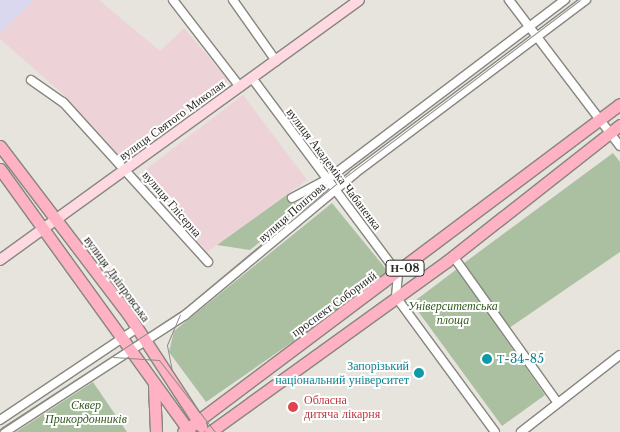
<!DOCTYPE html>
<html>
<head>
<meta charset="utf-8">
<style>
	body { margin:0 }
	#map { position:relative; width:620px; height:432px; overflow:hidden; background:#e6e4dd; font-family:"Libre Baskerville",serif }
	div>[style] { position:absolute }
	.commercial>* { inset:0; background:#dad8ee }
	.industrial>* { inset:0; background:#edd3d8 }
	.green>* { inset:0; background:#aac0a1 }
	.roads { filter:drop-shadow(1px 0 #87867f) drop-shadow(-1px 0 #87867f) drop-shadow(0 1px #87867f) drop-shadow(0 -1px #87867f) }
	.street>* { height:8px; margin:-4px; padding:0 4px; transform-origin:4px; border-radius:4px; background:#fff }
	.secondary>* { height:10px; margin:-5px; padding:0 5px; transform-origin:5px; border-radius:5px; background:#ffd9e1 }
	.primary>* { height:11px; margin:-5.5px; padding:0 5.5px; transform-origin:5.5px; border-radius:5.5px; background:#feb2c3 }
	.tram>* { height:1px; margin:-0.5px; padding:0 0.5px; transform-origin:0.5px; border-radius:0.5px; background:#8e8c87 }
	.dots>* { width:14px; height:14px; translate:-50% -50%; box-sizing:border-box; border:2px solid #fff; border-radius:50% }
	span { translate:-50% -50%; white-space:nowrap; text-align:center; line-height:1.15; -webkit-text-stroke:4px #fff; paint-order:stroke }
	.shield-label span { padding:1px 4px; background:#fff; border:1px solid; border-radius:4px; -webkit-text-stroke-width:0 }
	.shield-label { font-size:11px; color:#292825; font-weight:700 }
	.street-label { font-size:12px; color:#292825 }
	.park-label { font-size:12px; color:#335b1e; font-style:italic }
	.culture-label { font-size:12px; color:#0d838f }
	.left { translate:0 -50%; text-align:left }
	.right { translate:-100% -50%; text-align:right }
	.health-label { font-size:12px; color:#be3a42 }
</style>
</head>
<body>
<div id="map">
	<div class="commercial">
		<i style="clip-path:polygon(0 0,34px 0,0 33px)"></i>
	</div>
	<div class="industrial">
		<i style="clip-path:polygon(34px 0,99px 0,160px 51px,184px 28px,229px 81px,122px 161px,64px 95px,0 39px,0 33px)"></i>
		<i style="clip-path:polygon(243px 95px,307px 180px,207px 252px,141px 173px)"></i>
	</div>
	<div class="green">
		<i style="clip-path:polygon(613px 153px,620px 162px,620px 252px,506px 330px,460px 266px)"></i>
		<i style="clip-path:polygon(288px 194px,300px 209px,250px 250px,217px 245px)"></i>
		<i style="clip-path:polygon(332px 203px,390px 274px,206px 402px,169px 352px,174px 331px)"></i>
		<i style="clip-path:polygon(457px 269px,545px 395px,502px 426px,412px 303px)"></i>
		<i style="clip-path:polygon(93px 382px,127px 432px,16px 432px)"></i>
	</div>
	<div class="roads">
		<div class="street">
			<i style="left:173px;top:0;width:110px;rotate:52.4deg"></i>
			<i style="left:233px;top:0;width:75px;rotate:54.8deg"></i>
			<i style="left:509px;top:0;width:183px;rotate:52.8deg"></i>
			<i style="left:252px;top:78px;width:244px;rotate:53.3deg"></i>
			<i style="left:398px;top:274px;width:23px;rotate:95deg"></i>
			<i style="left:396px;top:297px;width:167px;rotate:53.7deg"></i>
			<i style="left:31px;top:80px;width:39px;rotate:35deg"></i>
			<i style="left:63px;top:102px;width:216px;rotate:47.8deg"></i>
			<i style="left:292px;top:198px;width:41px;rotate:-27.8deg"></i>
			<i style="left:328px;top:179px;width:297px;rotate:-37.1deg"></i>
			<i style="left:453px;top:256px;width:179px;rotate:54.5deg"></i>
			<i style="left:0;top:420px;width:164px;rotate:-33.8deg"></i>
			<i style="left:5px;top:432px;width:215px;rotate:-33deg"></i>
			<i style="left:185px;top:315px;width:220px;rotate:-39.8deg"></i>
			<i style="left:354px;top:174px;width:290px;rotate:-36.9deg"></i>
			<i style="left:521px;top:432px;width:125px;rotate:-37.9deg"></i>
		</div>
		<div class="secondary">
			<i style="left:0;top:260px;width:443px;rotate:-35.9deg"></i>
		</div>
		<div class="primary">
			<i style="left:0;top:146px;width:211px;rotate:52.7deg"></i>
			<i style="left:128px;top:314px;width:134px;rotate:56.9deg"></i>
			<i style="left:0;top:169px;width:324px;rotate:54.2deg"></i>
			<i style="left:154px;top:386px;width:46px;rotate:87.5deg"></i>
			<i style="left:183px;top:432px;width:546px;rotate:-36.89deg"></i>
			<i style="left:210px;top:432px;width:292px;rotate:-35.8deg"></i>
			<i style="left:447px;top:261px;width:220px;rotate:-38.2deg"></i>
		</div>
	</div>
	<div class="tram">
		<i style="left:113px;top:357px;width:46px;rotate:3.7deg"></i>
		<i style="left:159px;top:360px;width:91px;rotate:52.1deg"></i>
		<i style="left:172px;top:371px;width:26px;rotate:-101deg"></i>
		<i style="left:167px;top:345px;width:33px;rotate:-67deg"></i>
		<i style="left:0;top:430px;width:222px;rotate:-33.4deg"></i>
		<i style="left:185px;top:308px;width:197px;rotate:-39.4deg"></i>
		<i style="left:337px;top:183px;width:304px;rotate:-37deg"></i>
	</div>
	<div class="dots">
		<i style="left:487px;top:359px;background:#0f9aa8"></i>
		<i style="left:419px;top:373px;background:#0f9aa8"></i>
		<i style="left:293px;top:407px;background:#e0444e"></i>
	</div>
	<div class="shield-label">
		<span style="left:405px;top:268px">Н-08</span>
	</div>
	<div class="street-label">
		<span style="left:172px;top:120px;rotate:-36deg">вулиця Святого Миколая</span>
		<span style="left:334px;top:169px;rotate:53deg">вулиця Академіка Чабаненка</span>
		<span style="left:172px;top:204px;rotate:49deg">вулиця Глісерна</span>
		<span style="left:292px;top:212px;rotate:-41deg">вулиця Поштова</span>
		<span style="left:117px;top:279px;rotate:54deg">вулиця Дніпровська</span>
		<span style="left:334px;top:304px;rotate:-36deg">проспект Соборний</span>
	</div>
	<div class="park-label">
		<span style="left:453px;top:313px">Університетська<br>площа</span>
		<span style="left:86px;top:412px">Сквер<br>Прикордонників</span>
	</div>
	<div class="culture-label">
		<span class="left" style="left:497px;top:359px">Т-34-85</span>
		<span class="right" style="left:409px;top:373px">Запорізький<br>національний університет</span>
	</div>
	<div class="health-label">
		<span class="left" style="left:304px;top:407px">Обласна<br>дитяча лікарня</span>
	</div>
</div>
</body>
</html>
